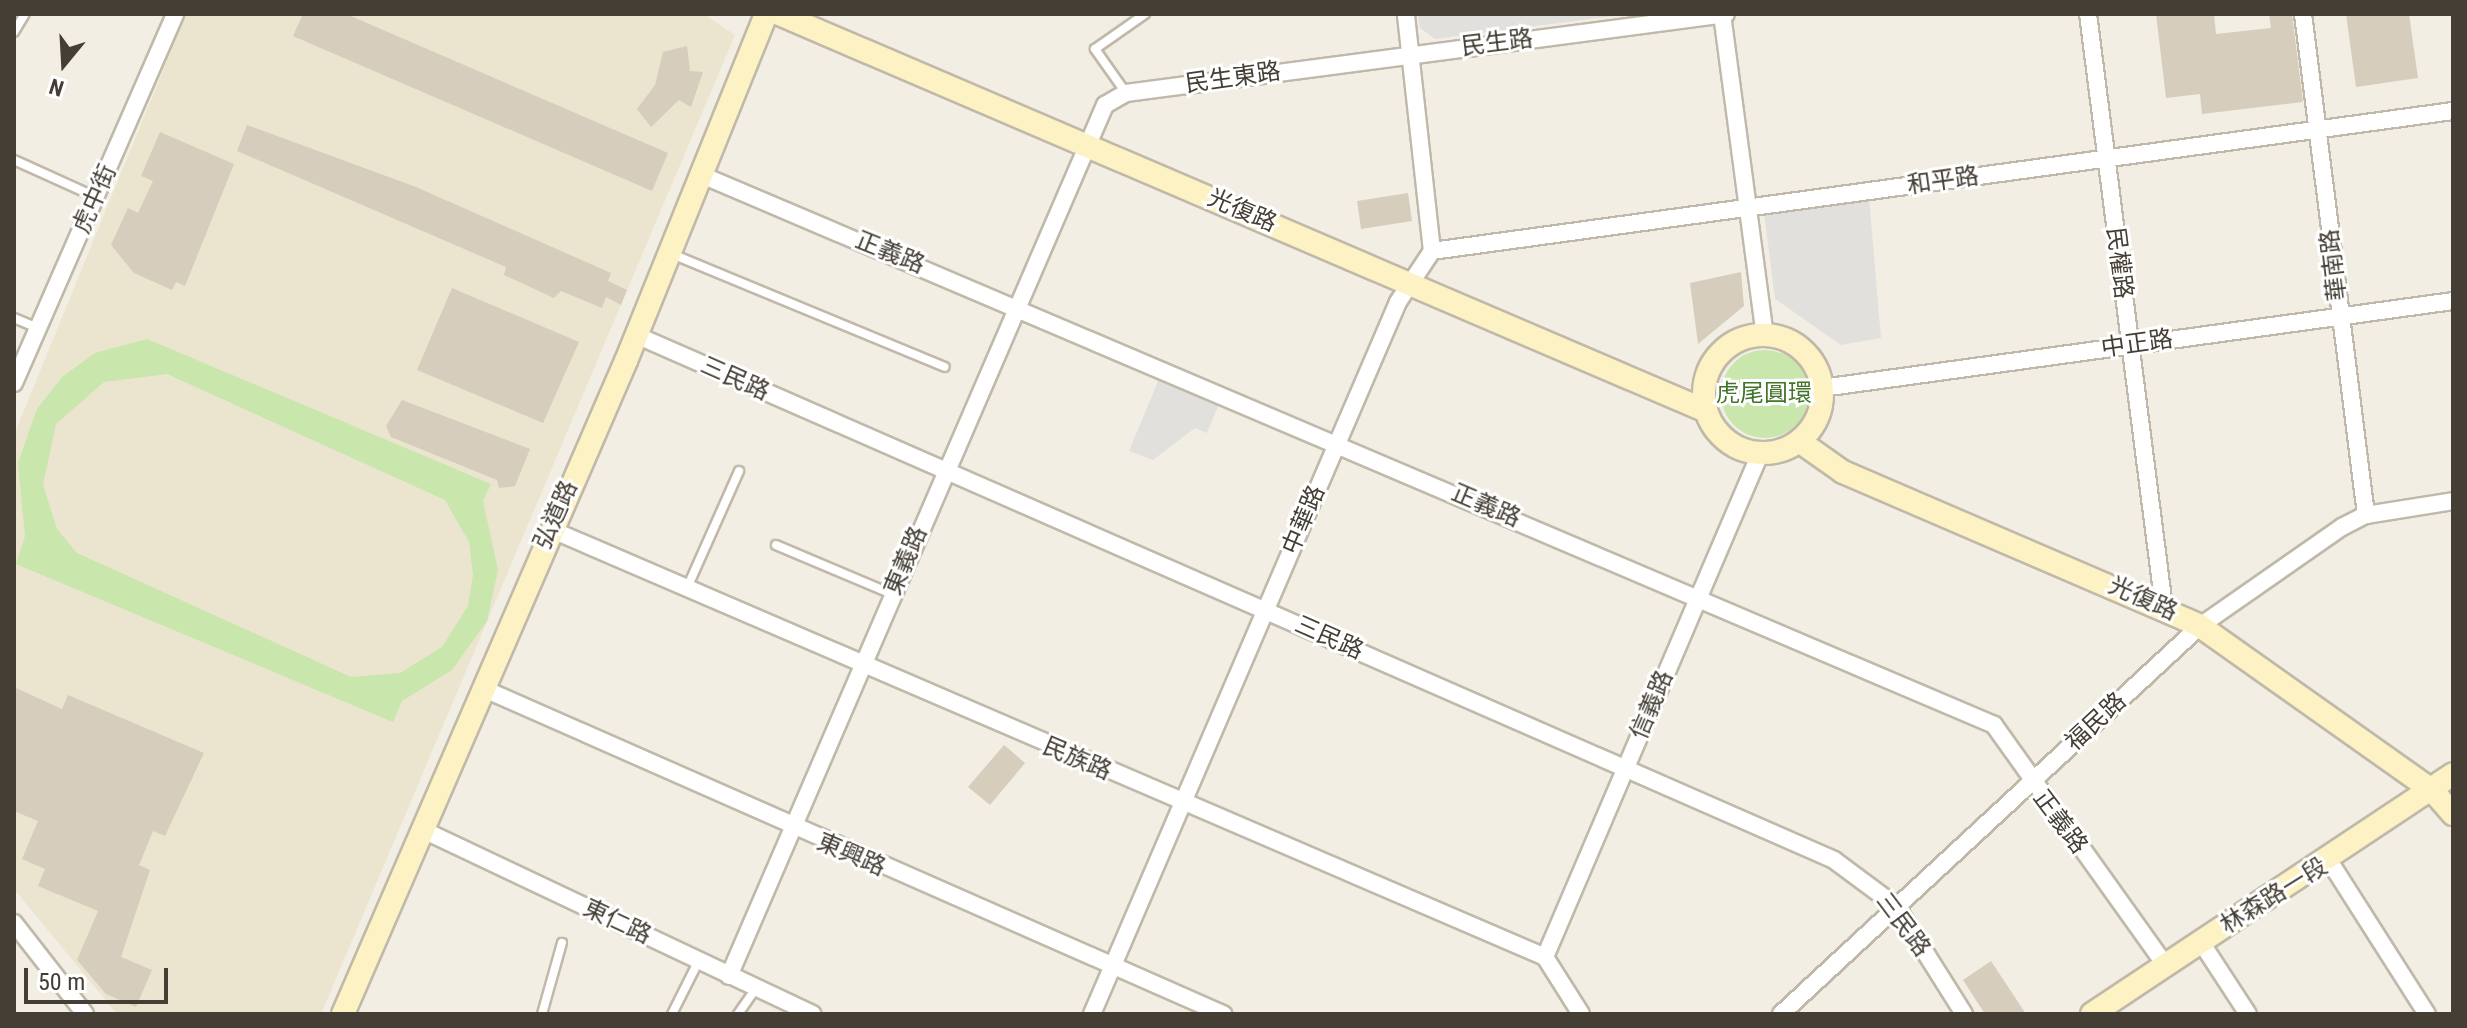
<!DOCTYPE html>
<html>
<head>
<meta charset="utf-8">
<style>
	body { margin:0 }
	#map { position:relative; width:2467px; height:1028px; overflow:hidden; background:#f2eee4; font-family:"Roboto Condensed","Noto Sans TC",sans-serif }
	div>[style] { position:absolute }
	.education>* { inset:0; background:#ebe4ce }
	.green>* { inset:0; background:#c9e6ad }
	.round { border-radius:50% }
	.parking>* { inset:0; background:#e2e0dd }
	.building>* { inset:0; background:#d6cdbd }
	.roads { filter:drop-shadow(2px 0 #c0b9aa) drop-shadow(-2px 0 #c0b9aa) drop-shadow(0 2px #c0b9aa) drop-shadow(0 -2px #c0b9aa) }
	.lane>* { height:8px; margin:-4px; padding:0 4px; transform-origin:4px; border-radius:4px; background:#fff }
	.street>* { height:16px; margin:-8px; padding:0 8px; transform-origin:8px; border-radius:8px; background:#fff }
	.secondary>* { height:22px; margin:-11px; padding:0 11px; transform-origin:11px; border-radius:11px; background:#fdf2c3 }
	.secondary>.ring { margin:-11px; padding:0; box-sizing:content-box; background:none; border:22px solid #fdf2c3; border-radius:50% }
	span { translate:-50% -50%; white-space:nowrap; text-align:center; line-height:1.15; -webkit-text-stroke:6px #fff; paint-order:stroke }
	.street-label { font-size:24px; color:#443e34 }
	.park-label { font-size:24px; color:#427429 }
	.frame { position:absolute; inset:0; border:16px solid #443e34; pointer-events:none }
	.north { position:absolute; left:24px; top:24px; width:80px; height:80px; -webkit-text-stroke:6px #fff; paint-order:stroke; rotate:198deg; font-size:22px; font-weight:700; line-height:32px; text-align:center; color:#443e34 }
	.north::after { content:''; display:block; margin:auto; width:28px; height:36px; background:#443e34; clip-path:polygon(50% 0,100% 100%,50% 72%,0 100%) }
	.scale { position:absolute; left:24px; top:968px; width:144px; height:36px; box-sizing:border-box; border:4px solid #443e34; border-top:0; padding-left:10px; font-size:24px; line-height:28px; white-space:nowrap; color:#443e34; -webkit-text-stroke:6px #fff; paint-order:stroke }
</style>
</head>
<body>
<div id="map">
	<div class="education">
		<i style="clip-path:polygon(186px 14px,704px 14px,735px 35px,321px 1014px,117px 1014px,14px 889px,14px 435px)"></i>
	</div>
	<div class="green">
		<i style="clip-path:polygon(evenodd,147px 339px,491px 484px,483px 501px,498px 570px,487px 621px,452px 670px,402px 701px,393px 722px,16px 564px,25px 536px,18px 463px,37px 409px,62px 377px,95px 353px,147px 339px,167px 374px,445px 500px,469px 542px,473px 575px,468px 606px,442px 647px,400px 673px,351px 677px,77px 553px,57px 529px,43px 485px,56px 424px,104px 382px,167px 374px)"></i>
		<i class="round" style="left:1721px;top:350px;width:88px;height:88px"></i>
	</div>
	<div class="parking">
		<i style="clip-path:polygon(1418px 14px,1630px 14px,1435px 39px,1420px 28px)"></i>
		<i style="clip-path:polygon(1869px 197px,1881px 338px,1841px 345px,1775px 299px,1764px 212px)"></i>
		<i style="clip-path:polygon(1159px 379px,1219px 404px,1207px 433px,1195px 428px,1153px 460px,1129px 451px)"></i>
	</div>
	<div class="building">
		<i style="clip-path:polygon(303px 14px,346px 14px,668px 153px,652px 191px,293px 36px)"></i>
		<i style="clip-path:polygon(2156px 14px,2214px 14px,2216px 34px,2271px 28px,2269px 14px,2292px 14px,2303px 102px,2202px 114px,2200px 94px,2166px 98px)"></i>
		<i style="clip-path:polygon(2346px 14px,2409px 14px,2418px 78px,2356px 87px)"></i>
		<i style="clip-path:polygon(687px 46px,690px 71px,703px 72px,691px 107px,679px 100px,651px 127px,637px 109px,655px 85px,663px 52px)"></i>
		<i style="clip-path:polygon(247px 125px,416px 187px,611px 273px,608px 281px,627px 290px,621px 305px,606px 297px,602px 308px,561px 291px,554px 298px,504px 275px,506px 267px,237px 151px)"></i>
		<i style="clip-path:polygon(160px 132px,234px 164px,185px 286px,176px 282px,172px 290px,134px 273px,111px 245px,128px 208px,138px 213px,153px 181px,141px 176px)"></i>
		<i style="clip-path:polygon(1408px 193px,1412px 221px,1361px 229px,1357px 201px)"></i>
		<i style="clip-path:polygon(1741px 272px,1744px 306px,1698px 344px,1690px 283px)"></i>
		<i style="clip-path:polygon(452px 288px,579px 342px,543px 423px,417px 370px)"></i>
		<i style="clip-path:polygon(402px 400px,530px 449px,515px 486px,499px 488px,497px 480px,391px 437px,386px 426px)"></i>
		<i style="clip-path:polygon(14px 687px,62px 709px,68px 695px,204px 753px,165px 836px,153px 831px,139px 865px,150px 870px,121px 957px,152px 970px,136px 1007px,106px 994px,77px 960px,98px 911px,38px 886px,45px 869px,22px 859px,38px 821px,14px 811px)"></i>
		<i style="clip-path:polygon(1004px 745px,1025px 763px,990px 805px,968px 787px)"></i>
		<i style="clip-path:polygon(1991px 961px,2026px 1014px,1985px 1014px,1963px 980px)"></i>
	</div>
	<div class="roads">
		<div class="lane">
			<i style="left:14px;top:32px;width:21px;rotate:-59deg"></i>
			<i style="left:1126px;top:93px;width:54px;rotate:-125.2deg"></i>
			<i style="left:1095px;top:49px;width:61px;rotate:-35deg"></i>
			<i style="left:14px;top:160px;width:90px;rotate:24.3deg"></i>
			<i style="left:672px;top:254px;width:295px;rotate:22.5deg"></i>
			<i style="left:14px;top:318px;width:25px;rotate:23deg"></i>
			<i style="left:776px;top:545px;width:126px;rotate:22.9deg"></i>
			<i style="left:687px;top:588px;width:128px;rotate:-66deg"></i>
			<i style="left:542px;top:1014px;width:74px;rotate:-74.3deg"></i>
			<i style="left:672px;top:1014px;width:60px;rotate:-63.4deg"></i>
			<i style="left:738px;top:1014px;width:32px;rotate:-55deg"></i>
		</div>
		<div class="street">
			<i style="left:1722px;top:14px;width:324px;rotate:82.4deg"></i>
			<i style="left:2088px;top:14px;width:598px;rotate:82.7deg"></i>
			<i style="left:2303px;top:14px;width:505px;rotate:82.83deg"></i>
			<i style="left:704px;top:176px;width:1402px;rotate:23.05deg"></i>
			<i style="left:1994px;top:725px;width:295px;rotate:54.5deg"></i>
			<i style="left:1432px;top:251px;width:1031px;rotate:-7.81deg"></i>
			<i style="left:636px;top:335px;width:1308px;rotate:23.66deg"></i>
			<i style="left:1834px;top:860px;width:77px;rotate:36.6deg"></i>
			<i style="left:1896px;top:906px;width:128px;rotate:57.8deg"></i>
			<i style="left:14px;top:383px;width:403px;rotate:-66.4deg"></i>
			<i style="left:1822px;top:388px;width:637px;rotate:-7.85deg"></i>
			<i style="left:550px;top:529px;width:1083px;rotate:23.27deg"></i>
			<i style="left:1545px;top:957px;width:67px;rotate:57.7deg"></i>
			<i style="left:482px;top:688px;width:810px;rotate:23.75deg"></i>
			<i style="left:421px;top:829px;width:433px;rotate:25.3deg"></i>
			<i style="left:2330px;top:862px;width:180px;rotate:57.5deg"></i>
			<i style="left:14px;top:923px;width:115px;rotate:52deg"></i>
			<i style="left:2201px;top:942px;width:86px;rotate:56.9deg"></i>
			<i style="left:1545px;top:957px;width:547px;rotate:-66.86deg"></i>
			<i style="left:729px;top:976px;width:949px;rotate:-66.65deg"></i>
			<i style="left:1105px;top:105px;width:24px;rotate:-30deg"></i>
			<i style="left:1126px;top:93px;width:605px;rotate:-7.5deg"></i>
			<i style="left:1092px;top:1014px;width:775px;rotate:-66.74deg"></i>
			<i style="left:1398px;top:302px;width:61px;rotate:-56.3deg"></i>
			<i style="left:1432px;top:251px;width:238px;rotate:-96.3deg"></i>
			<i style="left:1781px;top:1014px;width:571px;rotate:-42.8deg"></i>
			<i style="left:2200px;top:626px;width:173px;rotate:-34.9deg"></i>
			<i style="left:2342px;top:527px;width:27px;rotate:-27deg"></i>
			<i style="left:2366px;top:515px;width:88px;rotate:-9.1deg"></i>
		</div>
		<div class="secondary">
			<i style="left:779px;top:14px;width:1006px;rotate:23.18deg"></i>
			<i class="ring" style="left:1704px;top:335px;width:96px;height:96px"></i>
			<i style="left:1799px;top:441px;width:54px;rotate:35.2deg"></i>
			<i style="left:1843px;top:472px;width:389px;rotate:23.3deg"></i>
			<i style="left:2200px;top:626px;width:284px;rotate:35.3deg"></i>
			<i style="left:2432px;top:790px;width:32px;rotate:49deg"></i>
			<i style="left:343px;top:1014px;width:712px;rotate:-66.57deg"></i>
			<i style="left:626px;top:361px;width:374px;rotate:-68deg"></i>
			<i style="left:2092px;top:1014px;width:433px;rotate:-33.6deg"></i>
		</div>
	</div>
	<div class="street-label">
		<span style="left:1497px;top:43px;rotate:-7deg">民生路</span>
		<span style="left:1233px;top:78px;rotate:-8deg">民生東路</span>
		<span style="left:1943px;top:181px;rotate:-8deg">和平路</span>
		<span style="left:95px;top:199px;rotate:-66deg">虎中街</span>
		<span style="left:1242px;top:211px;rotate:23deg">光復路</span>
		<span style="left:890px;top:253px;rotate:22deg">正義路</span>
		<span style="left:2119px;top:263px;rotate:83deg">民權路</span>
		<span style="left:2334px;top:265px;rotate:-97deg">華南路</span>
		<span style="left:2137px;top:344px;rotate:-8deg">中正路</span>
		<span style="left:735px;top:379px;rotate:24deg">三民路</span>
		<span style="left:1486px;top:506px;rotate:23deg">正義路</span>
		<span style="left:556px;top:515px;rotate:-66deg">弘道路</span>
		<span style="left:1304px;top:520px;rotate:-67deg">中華路</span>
		<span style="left:906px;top:561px;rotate:-67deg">東義路</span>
		<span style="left:2143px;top:599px;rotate:24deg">光復路</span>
		<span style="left:1329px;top:638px;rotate:24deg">三民路</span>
		<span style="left:1652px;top:705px;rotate:-67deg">信義路</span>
		<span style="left:2096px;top:722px;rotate:-43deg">福民路</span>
		<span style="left:1077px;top:759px;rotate:23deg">民族路</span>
		<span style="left:2060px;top:822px;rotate:53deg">正義路</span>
		<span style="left:851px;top:855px;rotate:23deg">東興路</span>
		<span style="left:2274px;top:896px;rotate:-32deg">林森路一段</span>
		<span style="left:617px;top:922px;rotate:25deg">東仁路</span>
		<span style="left:1903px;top:925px;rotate:53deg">三民路</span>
	</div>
	<div class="park-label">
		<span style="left:1764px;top:394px">虎尾圓環</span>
	</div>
	<div class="frame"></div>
	<div class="north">N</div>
	<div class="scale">50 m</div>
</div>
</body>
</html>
